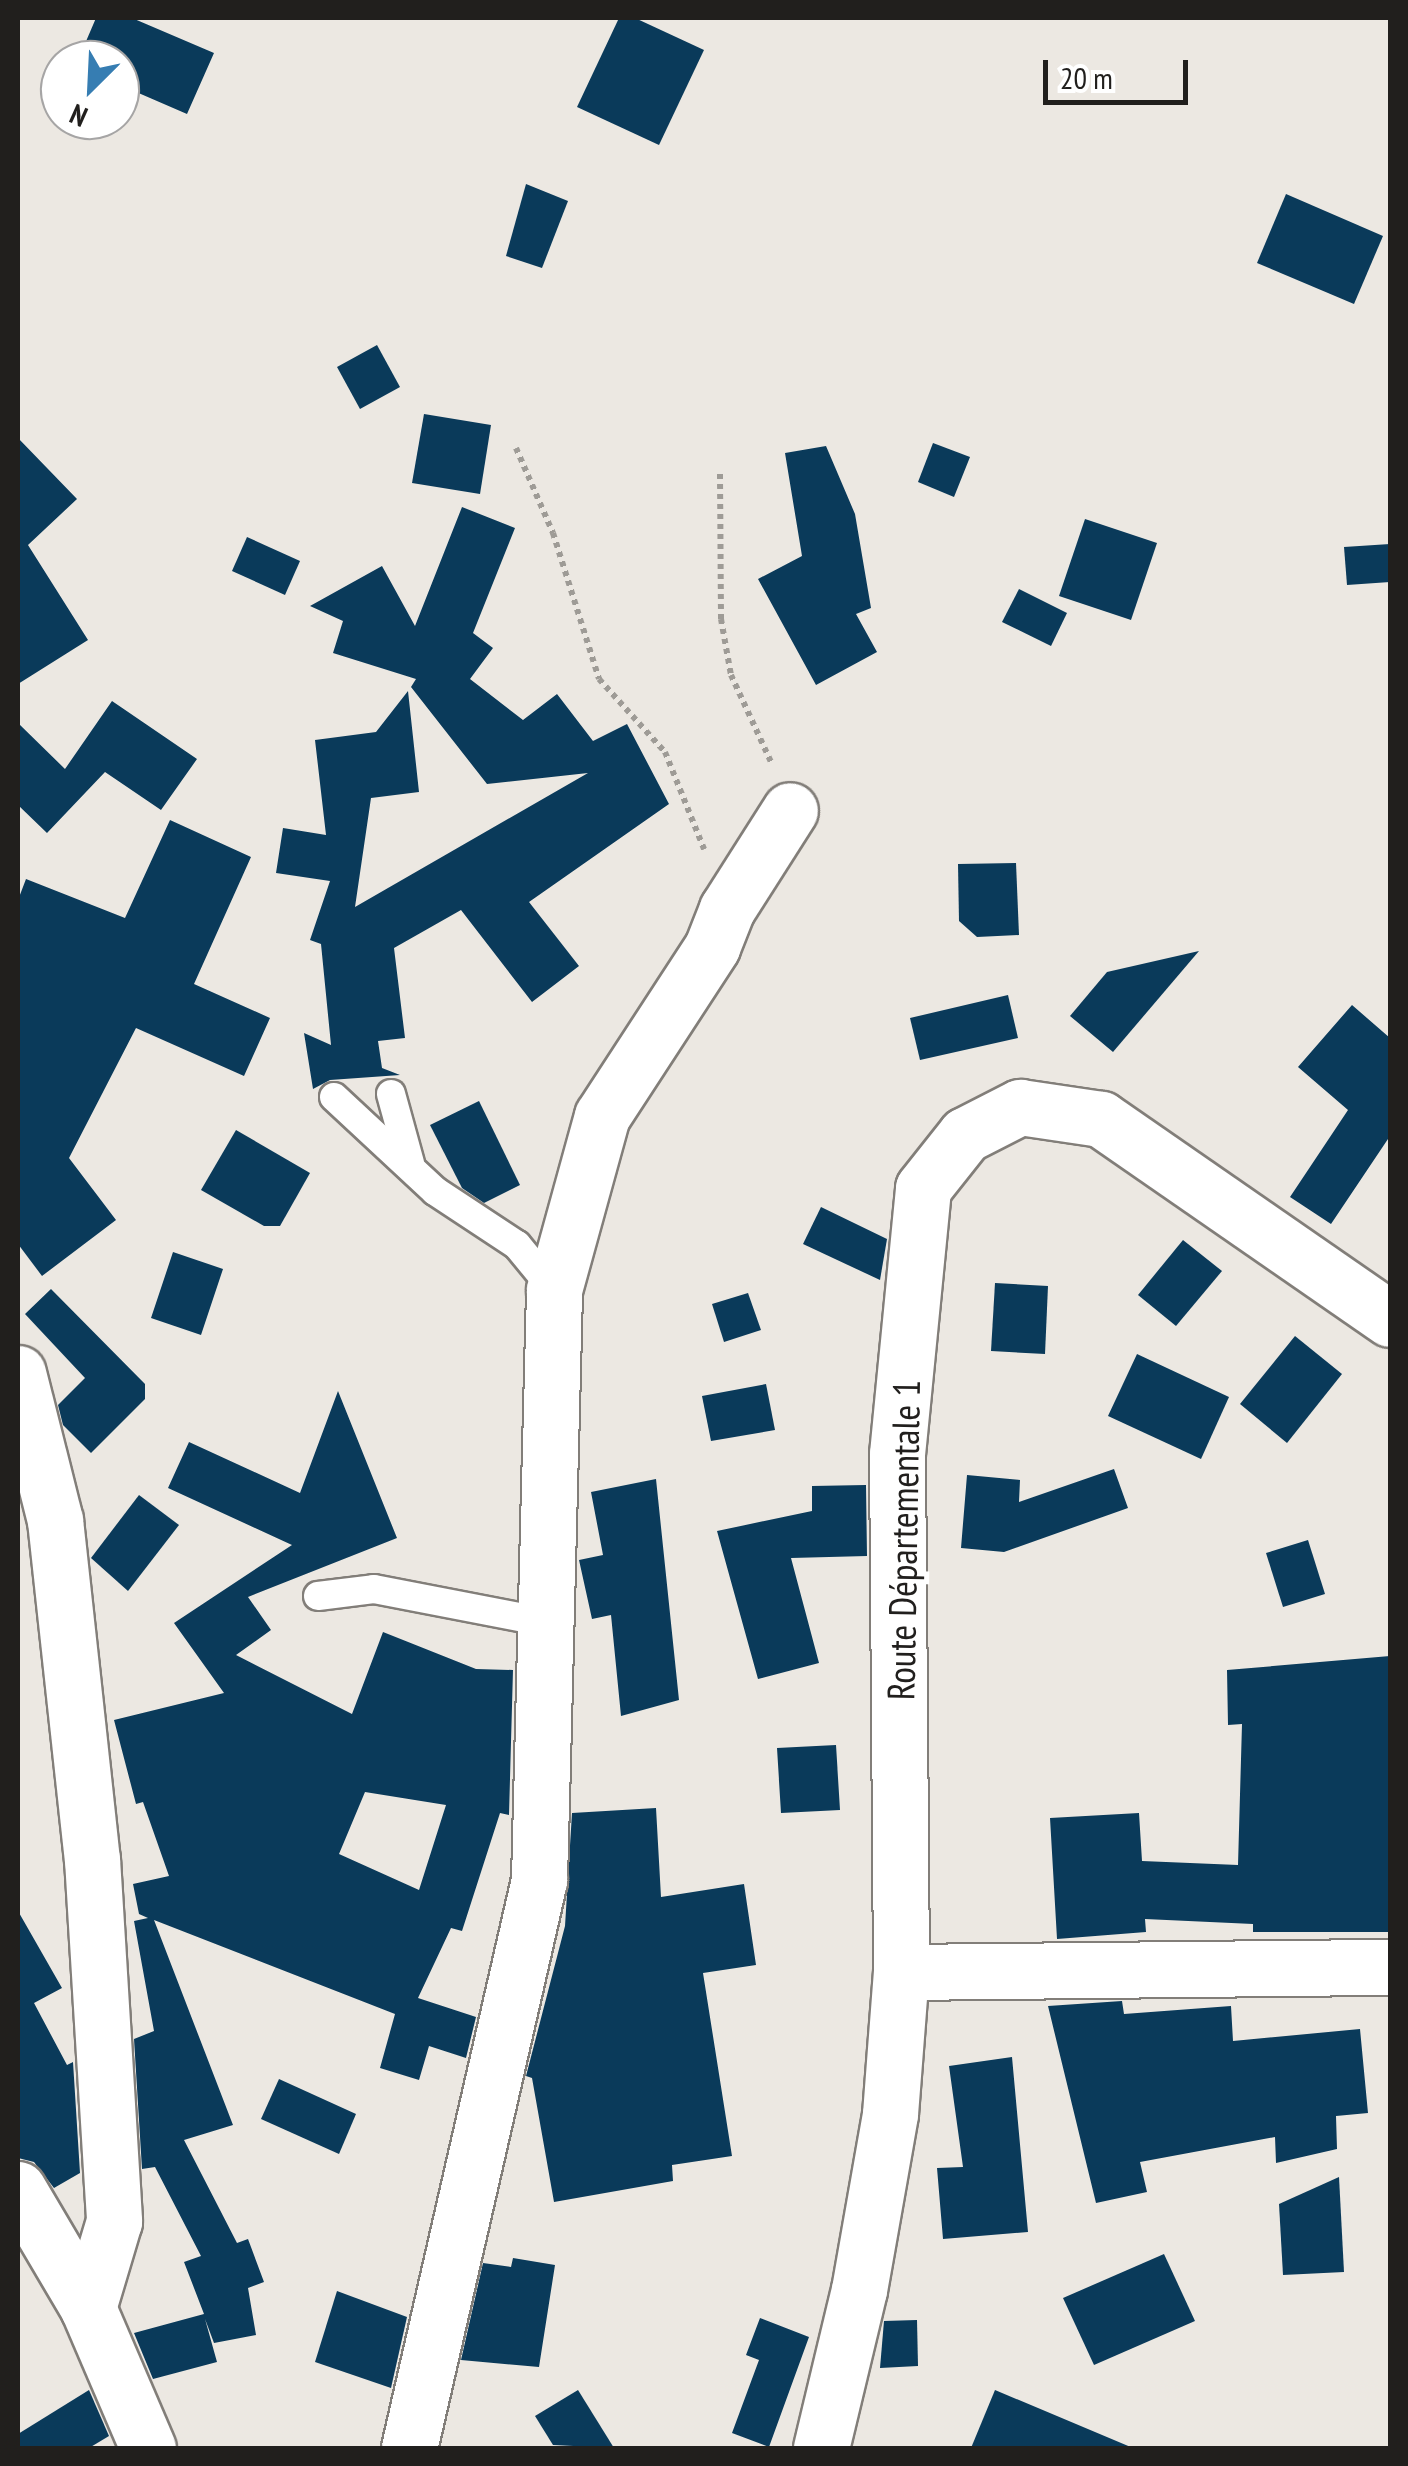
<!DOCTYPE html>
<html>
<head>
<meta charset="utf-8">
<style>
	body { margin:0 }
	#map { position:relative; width:1408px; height:2466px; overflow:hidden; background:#ece8e2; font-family:"PT Sans Narrow",sans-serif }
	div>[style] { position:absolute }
	.building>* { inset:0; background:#0a3a5a }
	.path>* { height:6px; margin-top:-3px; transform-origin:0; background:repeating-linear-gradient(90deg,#9e9b96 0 5px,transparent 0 10px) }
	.roads { filter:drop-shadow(2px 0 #827e79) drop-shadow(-2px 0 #827e79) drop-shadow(0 2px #827e79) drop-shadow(0 -2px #827e79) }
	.service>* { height:28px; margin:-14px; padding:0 14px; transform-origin:14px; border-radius:14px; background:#fff }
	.minor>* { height:55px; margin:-27.5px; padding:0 27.5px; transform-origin:27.5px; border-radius:27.5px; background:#fff }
	.secondary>* { height:55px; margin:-27.5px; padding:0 27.5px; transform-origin:27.5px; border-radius:27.5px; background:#fff }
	span { translate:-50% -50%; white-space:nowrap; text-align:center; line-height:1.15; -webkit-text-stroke:10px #fff; paint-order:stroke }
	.street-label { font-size:38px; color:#211f1d }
	.frame { position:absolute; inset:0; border:20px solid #211f1d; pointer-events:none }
	.north { position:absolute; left:40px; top:40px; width:100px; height:100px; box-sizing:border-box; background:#fff; border:2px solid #a6a5a5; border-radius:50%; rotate:204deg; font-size:28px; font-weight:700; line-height:40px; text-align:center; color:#211f1d }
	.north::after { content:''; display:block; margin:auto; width:35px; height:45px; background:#367db2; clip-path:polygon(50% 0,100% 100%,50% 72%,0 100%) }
	.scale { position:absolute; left:1043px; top:60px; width:145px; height:45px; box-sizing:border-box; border:5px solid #211f1d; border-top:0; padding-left:12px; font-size:30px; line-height:35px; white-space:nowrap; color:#211f1d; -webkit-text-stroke:8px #fff; paint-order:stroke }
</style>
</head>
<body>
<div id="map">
	<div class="building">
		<i style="clip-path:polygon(96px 18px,132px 18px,214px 53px,187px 114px,120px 85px,120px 60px,78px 60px)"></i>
		<i style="clip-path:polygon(619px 18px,635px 18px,704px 50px,659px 145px,577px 107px)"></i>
		<i style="clip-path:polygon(526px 184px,568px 201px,542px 268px,506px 256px)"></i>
		<i style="clip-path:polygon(1286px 194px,1383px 236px,1354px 304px,1257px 263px)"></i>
		<i style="clip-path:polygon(377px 345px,400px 387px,360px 409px,337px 367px)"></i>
		<i style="clip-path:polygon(424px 414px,491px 425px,480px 494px,412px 483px)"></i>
		<i style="clip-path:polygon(18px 438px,77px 499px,28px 545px,88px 640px,18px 684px)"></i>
		<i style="clip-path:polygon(933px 443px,970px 457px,954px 497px,918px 482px)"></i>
		<i style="clip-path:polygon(826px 446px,855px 514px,871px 608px,856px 614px,877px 652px,816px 685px,758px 579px,802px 556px,785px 453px)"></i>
		<i style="clip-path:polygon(462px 507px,515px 528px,473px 633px,493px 648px,470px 679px,523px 720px,557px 694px,593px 741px,627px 724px,669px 804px,529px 902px,579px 966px,532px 1002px,461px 910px,394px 948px,405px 1038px,378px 1041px,382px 1068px,400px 1075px,330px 1080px,313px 1089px,304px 1033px,331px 1045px,321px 944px,310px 940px,330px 881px,276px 873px,283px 828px,326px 835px,315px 740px,376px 732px,408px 691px,419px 792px,371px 798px,355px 907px,588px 773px,487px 784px,411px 687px,416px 679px,333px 653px,343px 621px,310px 606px,382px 566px,415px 626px)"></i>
		<i style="clip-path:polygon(1085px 519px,1157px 543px,1131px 620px,1059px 596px)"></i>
		<i style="clip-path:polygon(247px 537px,300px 561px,285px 595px,232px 571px)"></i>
		<i style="clip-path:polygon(1390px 544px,1390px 582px,1347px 585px,1344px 547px)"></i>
		<i style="clip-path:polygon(1019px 589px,1067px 613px,1051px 646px,1002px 622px)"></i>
		<i style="clip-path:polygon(112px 701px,197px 759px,161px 810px,105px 772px,47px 833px,18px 805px,18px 723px,65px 769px)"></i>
		<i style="clip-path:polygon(170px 820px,251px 857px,194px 984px,270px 1018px,244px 1076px,136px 1028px,69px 1158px,116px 1220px,42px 1276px,18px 1244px,18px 900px,26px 879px,125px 918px)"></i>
		<i style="clip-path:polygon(1016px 863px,1019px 935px,977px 937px,959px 921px,958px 864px)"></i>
		<i style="clip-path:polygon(1199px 951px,1113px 1052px,1070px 1016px,1107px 972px)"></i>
		<i style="clip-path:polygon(1008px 995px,1018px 1038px,920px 1060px,910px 1018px)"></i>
		<i style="clip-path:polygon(1352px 1005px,1390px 1038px,1390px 1136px,1331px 1224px,1290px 1197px,1348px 1110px,1298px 1067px)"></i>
		<i style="clip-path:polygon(479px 1101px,520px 1185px,484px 1203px,462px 1188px,430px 1125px)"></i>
		<i style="clip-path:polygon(236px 1130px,310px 1173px,280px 1226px,264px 1226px,201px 1190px)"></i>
		<i style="clip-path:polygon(821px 1207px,887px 1239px,880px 1280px,803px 1244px)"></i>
		<i style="clip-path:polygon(1183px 1240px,1222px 1271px,1176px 1326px,1138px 1295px)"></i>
		<i style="clip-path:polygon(173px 1252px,223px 1269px,201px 1335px,151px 1318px)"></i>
		<i style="clip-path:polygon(995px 1283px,1048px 1286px,1045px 1354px,991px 1351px)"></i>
		<i style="clip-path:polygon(51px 1289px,145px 1384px,145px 1399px,91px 1453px,63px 1425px,58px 1405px,85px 1378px,25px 1314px)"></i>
		<i style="clip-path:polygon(748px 1293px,761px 1330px,724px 1342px,712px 1304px)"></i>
		<i style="clip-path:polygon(1295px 1336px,1342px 1374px,1287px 1443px,1240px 1404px)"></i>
		<i style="clip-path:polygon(1137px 1354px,1229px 1397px,1201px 1459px,1108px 1416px)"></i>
		<i style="clip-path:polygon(766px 1384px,775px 1430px,711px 1441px,702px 1396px)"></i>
		<i style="clip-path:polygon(evenodd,338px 1391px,397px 1538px,248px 1597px,271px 1630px,236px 1655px,352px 1714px,383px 1632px,476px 1669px,513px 1670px,509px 1815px,500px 1813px,462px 1931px,451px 1928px,418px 1998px,476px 2017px,466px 2058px,429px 2046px,419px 2080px,380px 2068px,395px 2014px,154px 1920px,233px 2125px,184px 2140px,237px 2243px,248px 2239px,264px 2282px,248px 2288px,256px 2335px,214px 2343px,205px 2319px,217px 2362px,153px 2379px,134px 2333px,204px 2314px,184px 2262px,201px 2256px,155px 2167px,142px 2169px,134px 2039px,154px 2031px,134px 1921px,148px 1918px,139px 1914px,133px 1884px,169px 1876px,143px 1802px,136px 1804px,114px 1720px,224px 1693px,174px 1623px,292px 1545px,168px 1488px,189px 1442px,300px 1493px,338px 1391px,365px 1792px,446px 1805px,419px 1890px,339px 1854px,365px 1792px)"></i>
		<i style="clip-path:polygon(1114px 1469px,1128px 1508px,1004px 1552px,961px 1548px,967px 1475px,1020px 1480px,1019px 1502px)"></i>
		<i style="clip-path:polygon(656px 1479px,679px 1700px,621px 1716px,611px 1615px,592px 1619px,579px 1560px,603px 1555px,591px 1492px)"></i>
		<i style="clip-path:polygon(866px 1485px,867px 1556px,791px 1558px,819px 1663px,758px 1679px,717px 1531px,812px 1511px,812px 1486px)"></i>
		<i style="clip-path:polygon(139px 1495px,179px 1525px,128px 1591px,91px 1558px)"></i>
		<i style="clip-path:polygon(1308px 1540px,1325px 1594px,1283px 1607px,1266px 1553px)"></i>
		<i style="clip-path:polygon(1390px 1656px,1390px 1932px,1253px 1932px,1253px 1924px,1145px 1919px,1146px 1932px,1057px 1939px,1050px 1818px,1139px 1813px,1142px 1861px,1238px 1865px,1242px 1724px,1228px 1725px,1227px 1670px)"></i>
		<i style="clip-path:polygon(836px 1745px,840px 1810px,781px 1813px,777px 1748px)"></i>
		<i style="clip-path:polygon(656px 1808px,661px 1897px,744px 1884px,756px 1965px,703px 1973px,732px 2156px,672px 2165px,673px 2181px,554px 2202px,532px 2078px,526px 2076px,565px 1926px,572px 1813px)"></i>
		<i style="clip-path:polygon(18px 1911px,62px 1988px,34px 2003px,67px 2065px,73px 2062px,80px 2173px,54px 2188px,34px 2162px,18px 2158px)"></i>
		<i style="clip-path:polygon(1122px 2001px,1124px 2014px,1231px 2006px,1233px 2041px,1360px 2029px,1368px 2113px,1336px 2116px,1337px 2149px,1276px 2163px,1275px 2137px,1140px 2162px,1147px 2192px,1096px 2203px,1048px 2006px)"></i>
		<i style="clip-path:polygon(1012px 2057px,1028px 2232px,943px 2239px,937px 2168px,963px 2167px,949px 2066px)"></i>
		<i style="clip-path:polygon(279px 2079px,356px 2114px,339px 2154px,261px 2119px)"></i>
		<i style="clip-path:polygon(1339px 2177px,1344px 2272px,1283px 2275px,1279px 2204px)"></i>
		<i style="clip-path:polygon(1164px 2254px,1195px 2321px,1094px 2365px,1063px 2298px)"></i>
		<i style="clip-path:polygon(513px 2258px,555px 2265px,539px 2367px,461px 2360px,483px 2263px,511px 2267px)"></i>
		<i style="clip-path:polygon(337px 2291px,407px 2317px,391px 2388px,315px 2362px)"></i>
		<i style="clip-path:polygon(760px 2318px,809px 2337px,769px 2447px,732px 2433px,759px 2360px,746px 2355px)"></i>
		<i style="clip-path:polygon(917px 2320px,918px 2366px,880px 2368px,884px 2321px)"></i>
		<i style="clip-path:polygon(89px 2390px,109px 2436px,89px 2448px,18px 2448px,18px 2434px)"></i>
		<i style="clip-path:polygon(578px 2390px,614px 2448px,553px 2445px,535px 2416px)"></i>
		<i style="clip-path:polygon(995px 2390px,1133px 2448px,971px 2448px)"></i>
	</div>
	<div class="path">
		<i style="left:516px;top:448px;width:93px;rotate:66.5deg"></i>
		<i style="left:553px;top:533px;width:153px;rotate:72.5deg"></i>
		<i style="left:599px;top:679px;width:98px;rotate:47.9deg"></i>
		<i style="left:665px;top:752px;width:105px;rotate:68.1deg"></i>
		<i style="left:720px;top:474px;width:145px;rotate:89.6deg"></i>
		<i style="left:721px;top:619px;width:57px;rotate:79.9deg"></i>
		<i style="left:731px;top:675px;width:96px;rotate:65.3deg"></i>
	</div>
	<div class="roads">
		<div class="service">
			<i style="left:391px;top:1094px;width:72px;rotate:74.6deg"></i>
			<i style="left:334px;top:1097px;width:138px;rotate:42.9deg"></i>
			<i style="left:435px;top:1191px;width:98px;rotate:33.4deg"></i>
			<i style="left:517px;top:1245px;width:58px;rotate:50.6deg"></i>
			<i style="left:318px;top:1596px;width:56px;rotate:-7.1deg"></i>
			<i style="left:374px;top:1589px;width:174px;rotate:10.9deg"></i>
		</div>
		<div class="minor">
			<i style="left:18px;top:1373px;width:152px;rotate:75.9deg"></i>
			<i style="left:55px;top:1520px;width:341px;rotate:83.8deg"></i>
			<i style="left:92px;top:1859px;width:363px;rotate:86.5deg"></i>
			<i style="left:114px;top:2221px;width:91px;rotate:106.6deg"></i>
			<i style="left:901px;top:1972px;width:489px;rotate:-0.6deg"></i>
			<i style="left:18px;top:2189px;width:138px;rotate:59.5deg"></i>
			<i style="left:88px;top:2308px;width:152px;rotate:66.8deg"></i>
			<i style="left:409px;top:2448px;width:583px;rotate:-77.11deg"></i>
			<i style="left:539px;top:1880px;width:590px;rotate:-88.54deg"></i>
			<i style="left:554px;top:1290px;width:180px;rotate:-74.6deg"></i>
			<i style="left:602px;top:1116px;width:202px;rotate:-56.9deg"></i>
			<i style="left:712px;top:947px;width:41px;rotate:-68.5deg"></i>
			<i style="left:727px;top:909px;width:117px;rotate:-57.5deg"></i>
		</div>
		<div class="secondary">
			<i style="left:821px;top:2448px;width:163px;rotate:-76.5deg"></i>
			<i style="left:859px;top:2290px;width:179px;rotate:-80deg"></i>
			<i style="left:890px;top:2114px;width:142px;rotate:-85.6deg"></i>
			<i style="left:901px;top:1972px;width:518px;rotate:-90.44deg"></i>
			<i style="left:897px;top:1454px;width:267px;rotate:-84.4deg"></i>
			<i style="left:923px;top:1188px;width:68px;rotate:-51.6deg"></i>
			<i style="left:965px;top:1135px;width:62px;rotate:-27deg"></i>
			<i style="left:1020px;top:1107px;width:82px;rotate:8.4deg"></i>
			<i style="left:1101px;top:1119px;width:351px;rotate:34.7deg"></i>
		</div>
	</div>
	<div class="street-label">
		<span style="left:903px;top:1540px;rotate:-89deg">Route Départementale 1</span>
	</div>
	<div class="frame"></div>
	<div class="north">N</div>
	<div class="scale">20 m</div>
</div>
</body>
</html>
